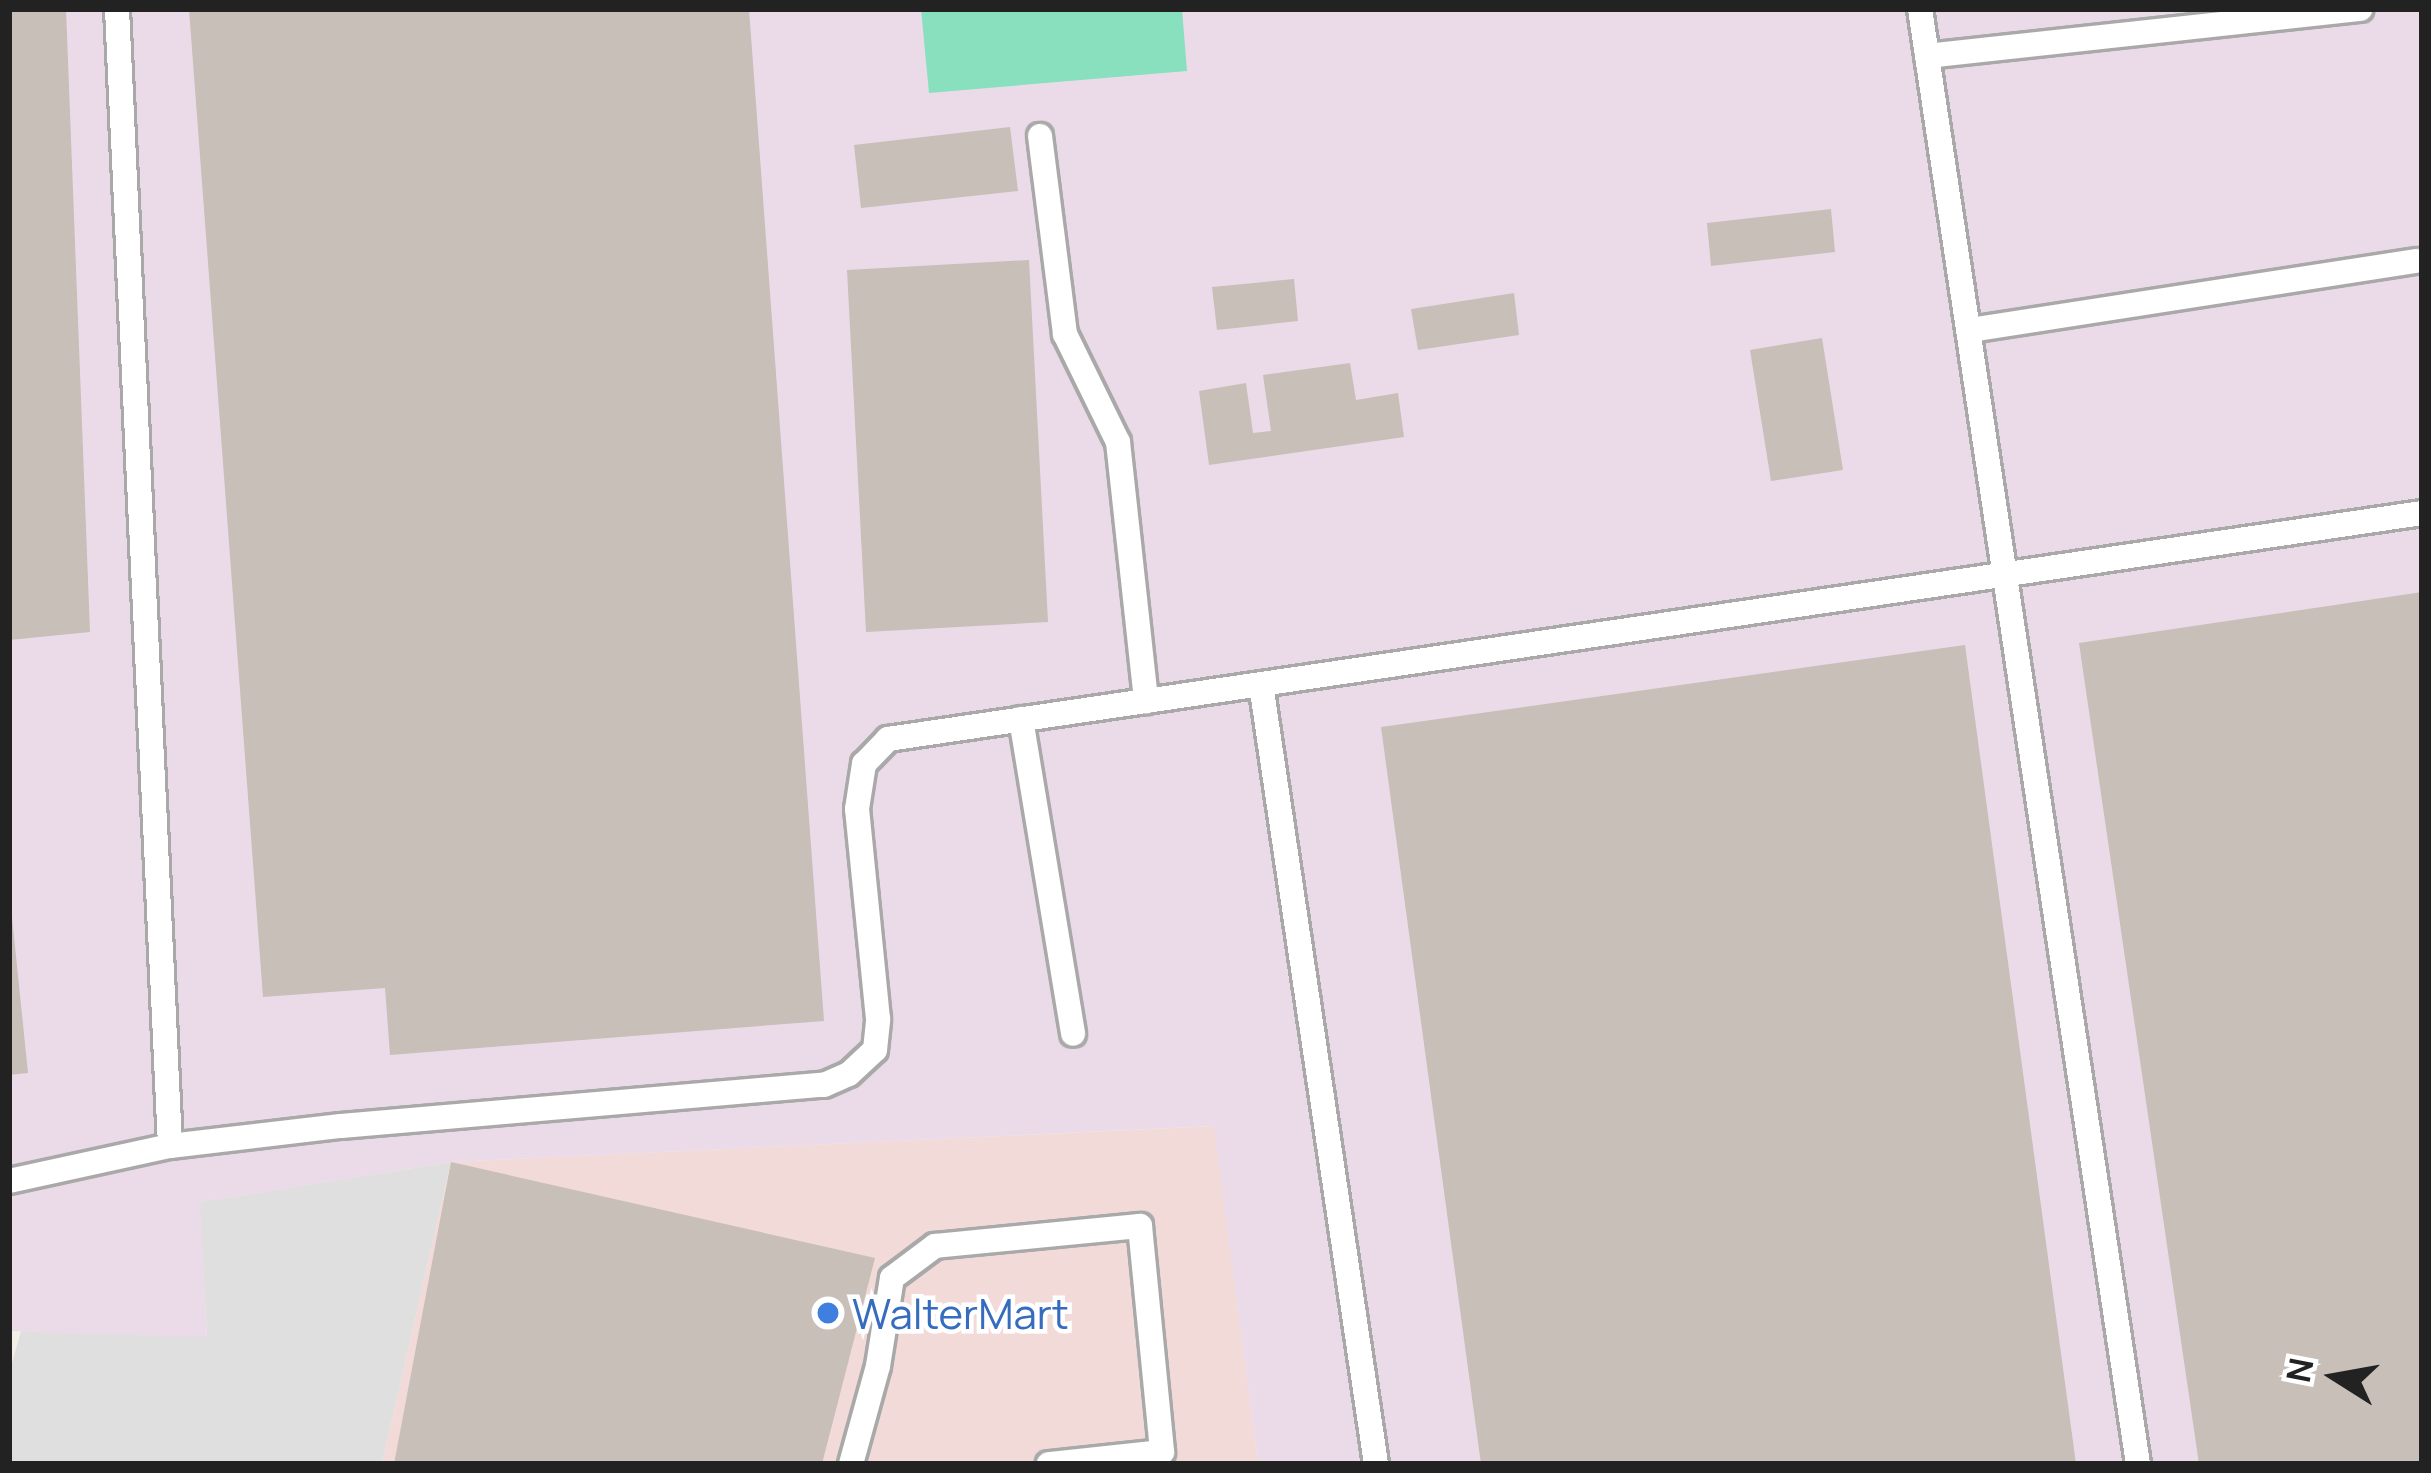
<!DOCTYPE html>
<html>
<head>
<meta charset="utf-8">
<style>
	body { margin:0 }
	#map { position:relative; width:2431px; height:1473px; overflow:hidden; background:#f2efe9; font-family:Manrope,sans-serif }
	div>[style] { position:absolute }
	.residential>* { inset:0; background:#e0dfdf }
	.commercial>* { inset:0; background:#f2dad9 }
	.industrial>* { inset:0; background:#ebdbe8 }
	.pitch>* { inset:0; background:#88e0be }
	.building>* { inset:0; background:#c7bfb8 }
	.roads { filter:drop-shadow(3px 0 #a9a9a9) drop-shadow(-3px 0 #a9a9a9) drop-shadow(0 3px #a9a9a9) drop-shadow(0 -3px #a9a9a9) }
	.service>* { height:24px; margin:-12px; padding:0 12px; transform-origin:12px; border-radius:12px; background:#fff }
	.dots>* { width:33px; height:33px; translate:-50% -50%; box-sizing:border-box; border:6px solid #fff; border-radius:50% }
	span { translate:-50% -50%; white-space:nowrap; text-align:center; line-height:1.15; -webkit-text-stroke:9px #fff; paint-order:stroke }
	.shop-label { font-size:42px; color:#366cbe }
	.left { translate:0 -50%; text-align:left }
	.frame { position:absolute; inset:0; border:12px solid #222; pointer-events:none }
	.north { position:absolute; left:2275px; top:1317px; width:120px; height:120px; -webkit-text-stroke:9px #fff; paint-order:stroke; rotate:281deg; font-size:33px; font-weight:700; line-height:48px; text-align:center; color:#222 }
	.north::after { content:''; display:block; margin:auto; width:42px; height:54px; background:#222; clip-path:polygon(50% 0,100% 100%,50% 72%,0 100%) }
</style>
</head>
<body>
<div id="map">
	<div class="residential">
		<i style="clip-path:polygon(451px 1162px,382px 1464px,9px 1464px,9px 1374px,21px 1331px,207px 1336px,199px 1202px)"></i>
	</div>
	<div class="commercial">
		<i style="clip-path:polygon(1215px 1126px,1258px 1464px,382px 1464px,451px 1162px)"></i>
	</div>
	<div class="industrial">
		<i style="clip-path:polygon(9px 9px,2422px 9px,2422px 1464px,1258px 1464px,1214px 1126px,451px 1162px,200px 1202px,207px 1337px,9px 1331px)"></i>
	</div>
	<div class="pitch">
		<i style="clip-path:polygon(921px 9px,1182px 9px,1187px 71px,929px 93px)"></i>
	</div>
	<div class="building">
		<i style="clip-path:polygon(9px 9px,66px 9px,90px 632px,9px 640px)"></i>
		<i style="clip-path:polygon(189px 9px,749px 9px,824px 1021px,390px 1055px,385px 988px,263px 997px)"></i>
		<i style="clip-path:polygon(1010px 127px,1018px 191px,861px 208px,854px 145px)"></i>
		<i style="clip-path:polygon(1831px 209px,1835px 252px,1711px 266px,1707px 223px)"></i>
		<i style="clip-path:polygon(1029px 260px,1048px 622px,866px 632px,847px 270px)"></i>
		<i style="clip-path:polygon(1294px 279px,1298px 321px,1217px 330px,1212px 287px)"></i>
		<i style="clip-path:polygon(1514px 293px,1519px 335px,1418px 350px,1411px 309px)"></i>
		<i style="clip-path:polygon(1822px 338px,1843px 470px,1771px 481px,1750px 350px)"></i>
		<i style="clip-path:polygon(1350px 363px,1356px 400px,1398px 393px,1404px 437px,1209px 465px,1199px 391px,1246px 383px,1253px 433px,1271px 431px,1263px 375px)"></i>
		<i style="clip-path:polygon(2422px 592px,2422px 1464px,2199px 1464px,2079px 643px)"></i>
		<i style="clip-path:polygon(1965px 645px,2076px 1464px,1481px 1464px,1381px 727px)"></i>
		<i style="clip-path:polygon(9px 888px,28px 1073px,9px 1075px)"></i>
		<i style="clip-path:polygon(451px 1162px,875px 1258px,822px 1464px,394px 1464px)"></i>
	</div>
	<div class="roads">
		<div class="service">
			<i style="left:117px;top:9px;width:1138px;rotate:87.33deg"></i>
			<i style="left:1920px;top:9px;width:1471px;rotate:81.48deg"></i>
			<i style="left:1927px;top:56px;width:436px;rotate:-6.2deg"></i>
			<i style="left:1040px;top:136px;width:200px;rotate:82.8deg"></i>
			<i style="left:1065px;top:334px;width:120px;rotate:63.9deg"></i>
			<i style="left:1118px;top:442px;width:261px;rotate:83.8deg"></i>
			<i style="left:1970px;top:330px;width:452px;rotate:-8.8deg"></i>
			<i style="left:1261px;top:684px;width:788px;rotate:81.61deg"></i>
			<i style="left:1021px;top:719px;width:319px;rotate:80.6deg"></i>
			<i style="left:9px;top:1181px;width:165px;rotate:-12.3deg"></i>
			<i style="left:170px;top:1146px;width:172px;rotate:-6.7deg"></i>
			<i style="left:341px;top:1126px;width:485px;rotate:-4.9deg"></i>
			<i style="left:824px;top:1085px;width:27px;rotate:-24deg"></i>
			<i style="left:849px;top:1074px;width:35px;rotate:-43deg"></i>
			<i style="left:875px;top:1050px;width:31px;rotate:-84deg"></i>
			<i style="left:878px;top:1019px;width:211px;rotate:-95.7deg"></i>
			<i style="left:857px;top:809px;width:46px;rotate:-81.2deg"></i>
			<i style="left:864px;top:764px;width:35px;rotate:-46deg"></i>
			<i style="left:888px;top:739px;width:1551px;rotate:-8.38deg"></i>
			<i style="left:851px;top:1464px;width:102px;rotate:-74.6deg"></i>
			<i style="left:878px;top:1366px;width:89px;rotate:-81deg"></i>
			<i style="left:892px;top:1278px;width:54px;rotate:-36.7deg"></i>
			<i style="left:935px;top:1246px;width:206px;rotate:-5.6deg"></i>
			<i style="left:1140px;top:1226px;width:227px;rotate:84.4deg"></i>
			<i style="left:1162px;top:1452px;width:114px;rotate:173.9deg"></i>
		</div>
	</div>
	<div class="dots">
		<i style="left:828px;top:1313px;background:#3f7fe0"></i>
	</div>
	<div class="shop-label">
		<span class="left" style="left:852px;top:1313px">WalterMart</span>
	</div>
	<div class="frame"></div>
	<div class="north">N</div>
</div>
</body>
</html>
